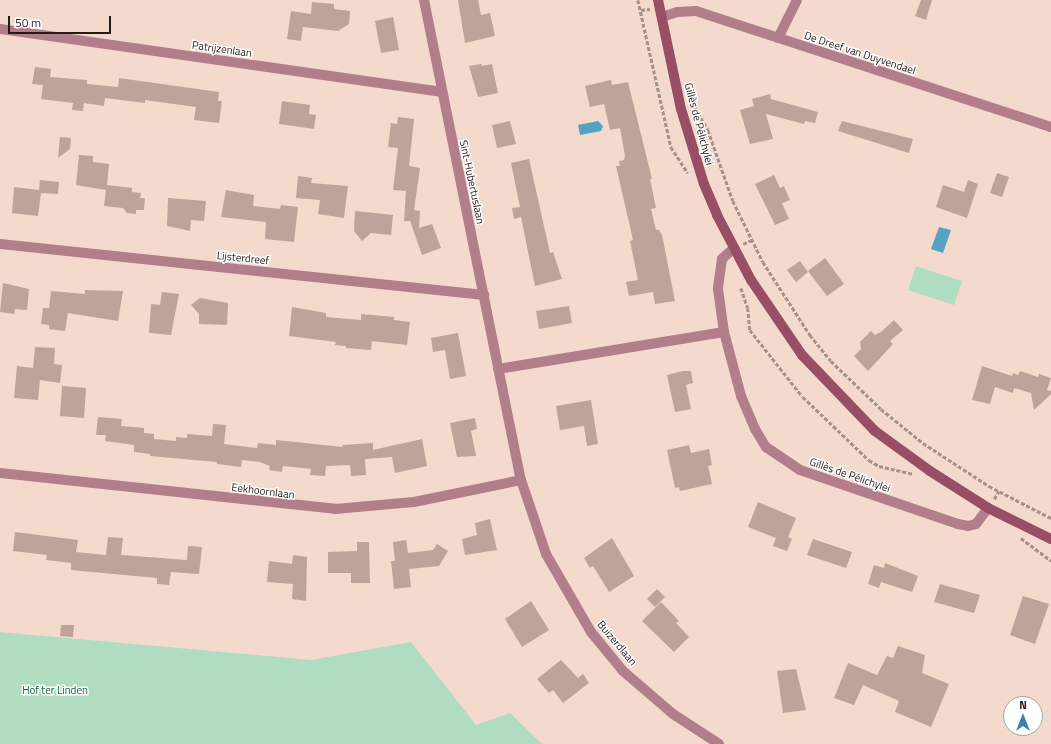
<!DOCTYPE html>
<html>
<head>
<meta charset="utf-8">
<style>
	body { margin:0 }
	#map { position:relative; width:1051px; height:744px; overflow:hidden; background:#f3dacd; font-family:"Titillium Web",sans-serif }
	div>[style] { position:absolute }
	.green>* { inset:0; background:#b0dcc1 }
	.water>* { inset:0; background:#56a2c2 }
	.building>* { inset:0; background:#bda399 }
	.path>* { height:2.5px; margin-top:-1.25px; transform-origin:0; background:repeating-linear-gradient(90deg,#a49187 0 4px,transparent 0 6px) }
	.minor>* { height:10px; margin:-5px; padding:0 5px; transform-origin:5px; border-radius:5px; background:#b37e8c }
	.secondary>* { height:10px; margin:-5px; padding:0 5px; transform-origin:5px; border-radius:5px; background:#984e64 }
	span { translate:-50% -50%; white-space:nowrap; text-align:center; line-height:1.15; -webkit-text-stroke:3px #fff; paint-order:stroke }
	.street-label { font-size:11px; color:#241b17 }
	.park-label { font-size:11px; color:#0f613d }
	.north { position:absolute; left:1003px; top:696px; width:40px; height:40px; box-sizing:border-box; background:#fff; border:1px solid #a7a4a2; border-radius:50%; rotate:0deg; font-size:11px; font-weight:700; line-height:16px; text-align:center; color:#241b17 }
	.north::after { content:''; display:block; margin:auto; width:14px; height:18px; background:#3980b5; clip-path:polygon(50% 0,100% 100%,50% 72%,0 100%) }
	.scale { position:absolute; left:8px; top:16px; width:103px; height:18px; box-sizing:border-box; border:2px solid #241b17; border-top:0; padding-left:5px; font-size:12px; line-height:14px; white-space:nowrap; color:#241b17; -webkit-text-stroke:3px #fff; paint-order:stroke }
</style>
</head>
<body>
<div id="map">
	<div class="green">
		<i style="clip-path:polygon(916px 266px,962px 281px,954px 305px,908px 290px)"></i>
		<i style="clip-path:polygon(0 632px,311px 660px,411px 642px,476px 725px,510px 713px,542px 744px,0 744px)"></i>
	</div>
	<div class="water">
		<i style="clip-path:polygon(598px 121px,603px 126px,601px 131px,580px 135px,578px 125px)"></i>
		<i style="clip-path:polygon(939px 227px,951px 230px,943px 253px,931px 249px)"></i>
	</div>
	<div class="building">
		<i style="clip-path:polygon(458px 0,478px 0,481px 15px,490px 13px,495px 36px,465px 43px)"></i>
		<i style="clip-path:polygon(921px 0,932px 0,926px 20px,915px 16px)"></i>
		<i style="clip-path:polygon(312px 2px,334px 4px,334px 9px,350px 11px,349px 24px,338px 31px,303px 27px,301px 41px,287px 39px,291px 11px,311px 14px)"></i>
		<i style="clip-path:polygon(393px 17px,399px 50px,381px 53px,375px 21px)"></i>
		<i style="clip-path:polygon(481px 64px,482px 66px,492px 64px,498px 93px,478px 97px,469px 66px)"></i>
		<i style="clip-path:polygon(35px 67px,51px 69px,50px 77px,87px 80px,87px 84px,118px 87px,119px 78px,219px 92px,218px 101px,222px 101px,219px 123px,194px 120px,196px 107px,145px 100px,145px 103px,105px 98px,104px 106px,84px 103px,83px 111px,72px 110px,73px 103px,41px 99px,43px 85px,32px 84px)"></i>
		<i style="clip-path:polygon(611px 80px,612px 85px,628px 82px,652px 179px,650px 179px,656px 208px,651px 209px,656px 230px,659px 230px,662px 235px,675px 301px,655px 304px,653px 292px,629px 296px,626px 282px,638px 280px,630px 241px,633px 240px,616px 166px,620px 166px,619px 161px,624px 160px,625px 156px,620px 128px,610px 130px,604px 104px,590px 107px,585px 86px)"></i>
		<i style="clip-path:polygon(770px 94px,771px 99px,818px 112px,815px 123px,805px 121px,804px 124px,766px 114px,773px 139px,750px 144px,740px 110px,754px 106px,752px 99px)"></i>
		<i style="clip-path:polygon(282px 101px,310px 105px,309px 114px,316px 115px,314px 129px,279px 124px)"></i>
		<i style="clip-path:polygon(398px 117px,414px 119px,409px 166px,420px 168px,414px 210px,420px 211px,419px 228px,432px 224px,441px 248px,422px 255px,410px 221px,404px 221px,406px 191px,393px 190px,398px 148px,388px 147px,391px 123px,397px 124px)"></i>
		<i style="clip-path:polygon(510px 121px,516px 144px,497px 148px,492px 125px)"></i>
		<i style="clip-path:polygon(842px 121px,913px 139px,909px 153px,838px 131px)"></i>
		<i style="clip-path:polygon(60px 137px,71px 138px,70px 149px,58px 158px)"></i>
		<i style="clip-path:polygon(79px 155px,93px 156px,93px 162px,109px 164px,107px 185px,132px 188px,132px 192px,141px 193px,140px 198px,145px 198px,144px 210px,136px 210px,136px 214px,127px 213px,123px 208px,104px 206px,106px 190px,76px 185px)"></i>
		<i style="clip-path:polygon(529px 159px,550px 253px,553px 252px,562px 279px,535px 286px,521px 217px,514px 219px,512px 208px,520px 207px,511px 163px)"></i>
		<i style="clip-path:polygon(997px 173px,1009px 177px,1002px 197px,990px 193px)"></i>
		<i style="clip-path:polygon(774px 175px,780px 188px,784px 186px,790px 200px,782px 203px,789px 219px,775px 225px,755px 184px)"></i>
		<i style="clip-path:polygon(298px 176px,312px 178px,311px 183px,348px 186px,344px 218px,318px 214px,320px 200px,296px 198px)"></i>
		<i style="clip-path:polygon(40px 180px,59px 182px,58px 194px,41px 193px,38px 216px,12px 213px,14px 187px,39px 190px)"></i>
		<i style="clip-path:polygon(968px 180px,978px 184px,967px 218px,936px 207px,943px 185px,964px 192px)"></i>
		<i style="clip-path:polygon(226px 190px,254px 195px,253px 206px,280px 209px,281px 205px,298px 207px,294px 242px,265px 239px,266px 222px,221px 217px)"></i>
		<i style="clip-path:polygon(168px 198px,206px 201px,204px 221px,191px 220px,190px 231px,167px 226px)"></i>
		<i style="clip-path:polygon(355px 211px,393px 215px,391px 235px,371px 233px,362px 241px,354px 231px)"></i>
		<i style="clip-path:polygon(825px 258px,844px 284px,827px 296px,808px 271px)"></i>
		<i style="clip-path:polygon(800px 261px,808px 272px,796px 282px,787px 270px)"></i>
		<i style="clip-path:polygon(3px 283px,29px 289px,27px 310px,15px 309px,14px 314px,0 312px)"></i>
		<i style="clip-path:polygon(85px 290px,123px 291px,118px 321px,68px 313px,65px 331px,49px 329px,49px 325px,41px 324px,43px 308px,49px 308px,51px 291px,85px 294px)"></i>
		<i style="clip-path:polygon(162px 292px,179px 294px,171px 335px,149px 333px,151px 304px,160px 305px)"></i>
		<i style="clip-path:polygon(200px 298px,228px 303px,227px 325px,199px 324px,199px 314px,191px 305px)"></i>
		<i style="clip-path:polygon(569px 306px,572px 323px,539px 329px,536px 311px)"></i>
		<i style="clip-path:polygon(292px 307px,326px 313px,326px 317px,361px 320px,361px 314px,394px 317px,394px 320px,410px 322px,407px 345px,372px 341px,371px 350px,346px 348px,346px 346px,335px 345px,336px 342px,289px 336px)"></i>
		<i style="clip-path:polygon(894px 320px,903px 330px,890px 341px,893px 344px,868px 371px,854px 356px,861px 349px,860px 342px,871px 331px,875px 335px,881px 332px)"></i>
		<i style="clip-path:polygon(458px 333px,466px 376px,450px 379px,445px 350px,433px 352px,431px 338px)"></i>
		<i style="clip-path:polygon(35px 347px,55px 348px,54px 364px,62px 365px,60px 383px,40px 380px,38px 400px,14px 398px,17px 366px,33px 368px)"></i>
		<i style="clip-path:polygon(982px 366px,1012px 376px,1013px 373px,1018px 375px,1020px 371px,1038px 377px,1039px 374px,1051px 378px,1047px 390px,1051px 391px,1051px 394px,1034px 410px,1031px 393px,1014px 388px,1013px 393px,995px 387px,990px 404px,972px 400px)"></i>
		<i style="clip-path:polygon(683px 371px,691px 371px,693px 383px,686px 385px,691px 409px,675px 412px,667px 375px)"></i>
		<i style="clip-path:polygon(62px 386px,86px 388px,84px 418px,60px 416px)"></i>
		<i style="clip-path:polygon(591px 400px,598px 444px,587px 446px,584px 426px,560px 430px,556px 406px)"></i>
		<i style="clip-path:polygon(98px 417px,122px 419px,121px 426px,144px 428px,144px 433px,154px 434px,154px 439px,176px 441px,176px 437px,187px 438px,187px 434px,212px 436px,213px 424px,226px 425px,224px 444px,257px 448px,258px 443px,276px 445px,276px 440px,343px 447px,342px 445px,373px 443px,373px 450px,422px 439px,427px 466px,395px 473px,392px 457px,365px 459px,366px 475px,351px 476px,350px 465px,326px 466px,325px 476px,310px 475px,311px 469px,283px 466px,282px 472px,269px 470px,270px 466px,260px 462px,242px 460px,241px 467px,217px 464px,217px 462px,150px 456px,150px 454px,134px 452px,134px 445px,105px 441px,106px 435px,96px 435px)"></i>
		<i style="clip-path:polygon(475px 418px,477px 429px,471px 431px,476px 456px,457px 457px,450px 423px)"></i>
		<i style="clip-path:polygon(689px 445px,691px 453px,709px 449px,712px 465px,708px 466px,712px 484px,680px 491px,679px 487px,675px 488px,667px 450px)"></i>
		<i style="clip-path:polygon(758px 502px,796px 518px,788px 537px,792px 539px,787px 551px,773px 546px,776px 538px,748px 527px)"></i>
		<i style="clip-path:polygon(490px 519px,497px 550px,465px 555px,462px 539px,477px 535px,475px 523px)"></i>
		<i style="clip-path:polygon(15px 532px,78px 540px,76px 552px,106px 555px,108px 537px,123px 538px,121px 555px,187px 560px,188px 546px,202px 547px,199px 574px,171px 572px,169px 585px,157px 584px,157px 578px,71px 570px,71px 563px,46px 560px,47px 555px,13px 551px)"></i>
		<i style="clip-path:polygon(612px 538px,634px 576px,609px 592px,593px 566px,590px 568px,584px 558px)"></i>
		<i style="clip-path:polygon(813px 539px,852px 552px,846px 568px,807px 555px)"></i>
		<i style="clip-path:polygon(406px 540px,408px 553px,433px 550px,437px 544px,448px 551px,439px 566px,409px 569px,411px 587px,394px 589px,391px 561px,395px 561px,393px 542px)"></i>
		<i style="clip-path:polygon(357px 542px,369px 542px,370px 583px,351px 583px,351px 573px,328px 573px,328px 552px,357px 551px)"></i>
		<i style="clip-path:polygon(293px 555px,307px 557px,306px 601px,292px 599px,293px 584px,267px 582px,269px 561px,292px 564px)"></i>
		<i style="clip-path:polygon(885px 563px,918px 576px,912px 592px,881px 582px,879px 588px,868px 584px,874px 565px,884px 568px)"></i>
		<i style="clip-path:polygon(940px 584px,980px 595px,974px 613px,934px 602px)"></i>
		<i style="clip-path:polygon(657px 589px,665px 597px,655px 607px,647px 599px)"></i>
		<i style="clip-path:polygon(1023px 596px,1049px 604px,1035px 644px,1010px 635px)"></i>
		<i style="clip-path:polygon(531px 601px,549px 630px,522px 647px,505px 619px)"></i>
		<i style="clip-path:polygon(661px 602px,679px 621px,676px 623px,689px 637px,674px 652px,642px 621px)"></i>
		<i style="clip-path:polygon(61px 625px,74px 625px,73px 637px,60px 636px)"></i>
		<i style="clip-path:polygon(898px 646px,925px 655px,922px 673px,949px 684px,931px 727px,895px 712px,899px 701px,863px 685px,854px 705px,834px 698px,848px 663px,877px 675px,887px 656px,893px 658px)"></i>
		<i style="clip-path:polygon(561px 660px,578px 678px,583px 674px,589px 683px,563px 703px,553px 690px,549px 693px,537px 679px)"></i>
		<i style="clip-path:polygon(796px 669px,806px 710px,783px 713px,777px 671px)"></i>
	</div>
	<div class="path">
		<i style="left:638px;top:0;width:151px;rotate:77.3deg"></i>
		<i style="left:671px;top:147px;width:31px;rotate:57deg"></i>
		<i style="left:641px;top:10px;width:9px;rotate:-6deg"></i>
		<i style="left:692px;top:102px;width:32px;rotate:60deg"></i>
		<i style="left:708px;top:130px;width:75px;rotate:70.6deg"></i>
		<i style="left:733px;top:201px;width:68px;rotate:63.8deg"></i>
		<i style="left:763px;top:262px;width:87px;rotate:57.2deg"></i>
		<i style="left:810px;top:335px;width:33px;rotate:51deg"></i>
		<i style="left:831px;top:361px;width:69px;rotate:43.8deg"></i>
		<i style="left:881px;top:409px;width:54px;rotate:39deg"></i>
		<i style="left:923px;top:443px;width:79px;rotate:33.1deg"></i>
		<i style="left:989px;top:486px;width:70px;rotate:27.3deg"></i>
		<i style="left:743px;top:244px;width:10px;rotate:-24deg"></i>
		<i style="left:741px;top:288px;width:21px;rotate:71deg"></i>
		<i style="left:748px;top:308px;width:22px;rotate:85deg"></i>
		<i style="left:750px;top:330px;width:85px;rotate:51.7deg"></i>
		<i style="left:803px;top:397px;width:91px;rotate:43.7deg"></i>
		<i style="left:869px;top:460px;width:12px;rotate:31deg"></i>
		<i style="left:879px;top:466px;width:35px;rotate:13deg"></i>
		<i style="left:994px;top:499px;width:9px;rotate:-58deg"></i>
		<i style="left:1021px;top:538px;width:38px;rotate:37deg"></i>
	</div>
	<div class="minor">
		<i style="left:424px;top:0;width:490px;rotate:78.6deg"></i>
		<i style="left:521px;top:480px;width:78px;rotate:71.3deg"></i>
		<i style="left:546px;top:554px;width:90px;rotate:60deg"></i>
		<i style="left:591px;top:632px;width:50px;rotate:50.6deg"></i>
		<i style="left:623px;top:671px;width:66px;rotate:40.7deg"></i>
		<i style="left:673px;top:714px;width:55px;rotate:33.1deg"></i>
		<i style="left:662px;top:17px;width:16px;rotate:-18deg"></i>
		<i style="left:677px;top:12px;width:19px;rotate:-3deg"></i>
		<i style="left:696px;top:11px;width:373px;rotate:18.1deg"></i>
		<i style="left:0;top:29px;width:445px;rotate:8.1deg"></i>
		<i style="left:778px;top:38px;width:42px;rotate:-63.4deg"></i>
		<i style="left:0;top:244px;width:487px;rotate:6deg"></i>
		<i style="left:733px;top:249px;width:15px;rotate:138deg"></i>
		<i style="left:722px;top:259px;width:30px;rotate:98deg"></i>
		<i style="left:718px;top:289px;width:43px;rotate:82.1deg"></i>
		<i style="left:724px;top:332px;width:66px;rotate:75.1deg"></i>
		<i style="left:741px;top:396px;width:36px;rotate:67deg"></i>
		<i style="left:755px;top:429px;width:21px;rotate:59deg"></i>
		<i style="left:766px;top:447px;width:41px;rotate:34.1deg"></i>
		<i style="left:800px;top:470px;width:167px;rotate:18.9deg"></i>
		<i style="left:958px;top:524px;width:10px;rotate:11deg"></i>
		<i style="left:968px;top:526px;width:8px;rotate:-14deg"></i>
		<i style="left:976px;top:524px;width:20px;rotate:-53deg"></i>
		<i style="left:498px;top:369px;width:229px;rotate:-9.3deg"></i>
		<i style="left:0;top:473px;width:337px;rotate:6.1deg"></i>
		<i style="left:335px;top:509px;width:79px;rotate:-5.1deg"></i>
		<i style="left:414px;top:502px;width:109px;rotate:-11.6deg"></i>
	</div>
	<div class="secondary">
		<i style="left:658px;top:0;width:111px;rotate:78.1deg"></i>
		<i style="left:681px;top:109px;width:78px;rotate:73deg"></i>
		<i style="left:704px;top:184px;width:34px;rotate:67deg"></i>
		<i style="left:717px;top:215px;width:73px;rotate:62.4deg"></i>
		<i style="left:751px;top:280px;width:91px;rotate:55.8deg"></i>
		<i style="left:802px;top:355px;width:105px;rotate:46.2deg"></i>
		<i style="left:875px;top:431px;width:68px;rotate:36deg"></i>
		<i style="left:930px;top:471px;width:69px;rotate:32.5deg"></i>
		<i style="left:988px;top:508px;width:70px;rotate:26.2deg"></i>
	</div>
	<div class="street-label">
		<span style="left:222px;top:49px;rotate:8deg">Patrijzenlaan</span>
		<span style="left:860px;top:53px;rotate:18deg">De Dreef van Duyvendael</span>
		<span style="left:699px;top:124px;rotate:75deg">Gillès de Pélichylei</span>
		<span style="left:472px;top:182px;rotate:78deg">Sint-Hubertuslaan</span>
		<span style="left:243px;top:258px;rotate:6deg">Lijsterdreef</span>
		<span style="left:850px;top:475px;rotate:19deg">Gillès de Pélichylei</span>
		<span style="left:263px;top:491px;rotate:7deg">Eekhoornlaan</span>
		<span style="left:617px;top:643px;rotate:50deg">Buizerdlaan</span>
	</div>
	<div class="park-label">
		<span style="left:55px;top:690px">Hof ter Linden</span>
	</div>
	<div class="north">N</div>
	<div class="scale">50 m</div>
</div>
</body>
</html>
